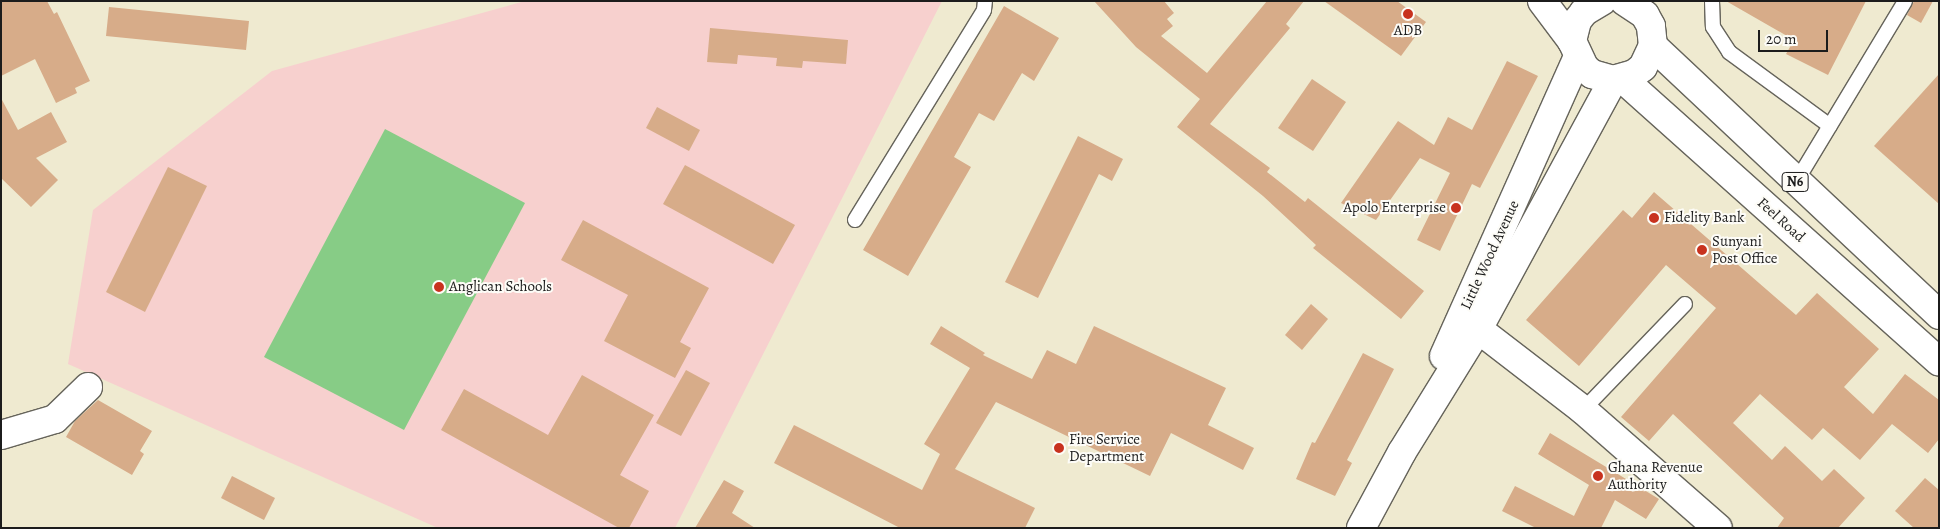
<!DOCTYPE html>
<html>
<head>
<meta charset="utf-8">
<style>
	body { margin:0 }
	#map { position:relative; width:1940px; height:529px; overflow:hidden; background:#efead0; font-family:Alegreya,serif }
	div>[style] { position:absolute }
	.built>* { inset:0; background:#f7d0ce }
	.green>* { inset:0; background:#87cc86 }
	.building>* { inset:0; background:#d7ac89 }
	.roads { filter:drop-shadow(1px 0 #66645b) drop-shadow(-1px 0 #66645b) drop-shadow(0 1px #66645b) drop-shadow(0 -1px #66645b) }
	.service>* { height:14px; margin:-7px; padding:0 7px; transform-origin:7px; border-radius:7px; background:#fff }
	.minor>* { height:28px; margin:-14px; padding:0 14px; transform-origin:14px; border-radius:14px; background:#fff }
	.tertiary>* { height:28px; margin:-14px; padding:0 14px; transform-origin:14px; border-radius:14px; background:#fff }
	.primary>* { height:28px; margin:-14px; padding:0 14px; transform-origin:14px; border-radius:14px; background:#fff }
	.trunk>* { height:28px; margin:-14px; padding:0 14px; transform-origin:14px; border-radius:14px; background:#fff }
	.dots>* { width:14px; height:14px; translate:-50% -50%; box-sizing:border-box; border:2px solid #fdfcf7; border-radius:50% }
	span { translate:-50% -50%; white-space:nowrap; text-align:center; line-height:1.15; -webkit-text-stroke:4px #fdfcf7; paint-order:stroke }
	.shield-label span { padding:1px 4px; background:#fdfcf7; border:1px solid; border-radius:4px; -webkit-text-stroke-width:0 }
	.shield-label { font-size:14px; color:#1c1c1c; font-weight:700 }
	.poi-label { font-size:15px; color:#1c1c1c }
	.right { translate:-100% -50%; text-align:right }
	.left { translate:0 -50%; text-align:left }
	.street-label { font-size:15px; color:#1c1c1c }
	.frame { position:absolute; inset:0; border:2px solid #1c1c1c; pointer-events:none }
	.scale { position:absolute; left:1758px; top:30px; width:70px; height:22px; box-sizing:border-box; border:2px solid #1c1c1c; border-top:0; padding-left:6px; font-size:15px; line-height:18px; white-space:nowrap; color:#1c1c1c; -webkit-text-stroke:4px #fdfcf7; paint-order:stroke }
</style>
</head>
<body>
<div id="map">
	<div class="built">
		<i style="clip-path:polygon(525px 1px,942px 1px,675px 528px,438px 528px,68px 364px,93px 210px,272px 71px)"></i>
	</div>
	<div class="green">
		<i style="clip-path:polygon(385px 129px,525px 203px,404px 430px,264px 357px)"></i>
	</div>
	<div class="building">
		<i style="clip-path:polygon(1px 1px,47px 1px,54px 14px,57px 12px,90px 81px,75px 88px,77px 93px,56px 103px,35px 59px,1px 76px)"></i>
		<i style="clip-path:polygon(1094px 1px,1164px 1px,1174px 13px,1167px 19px,1173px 26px,1161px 36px,1207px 73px,1267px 1px,1304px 1px,1286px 24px,1290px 28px,1210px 124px,1270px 168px,1267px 172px,1305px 202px,1308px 198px,1424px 291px,1401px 319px,1313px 248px,1316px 245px,1263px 196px,1177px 127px,1200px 99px,1136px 47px)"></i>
		<i style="clip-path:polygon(1324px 1px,1397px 1px,1426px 22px,1401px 56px)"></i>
		<i style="clip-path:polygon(1726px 1px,1866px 1px,1828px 75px,1786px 54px,1794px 40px)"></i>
		<i style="clip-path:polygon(1914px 1px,1933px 1px,1921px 23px,1907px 15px)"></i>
		<i style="clip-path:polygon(1004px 6px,1059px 38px,1034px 81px,1022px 73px,994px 121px,979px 113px,954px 157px,971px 167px,908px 276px,863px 250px)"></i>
		<i style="clip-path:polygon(109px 7px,249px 21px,246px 50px,106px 36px)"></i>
		<i style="clip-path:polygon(710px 28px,848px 40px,846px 64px,803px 61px,802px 68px,776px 66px,777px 58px,738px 55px,737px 64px,707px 62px)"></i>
		<i style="clip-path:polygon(1507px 61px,1538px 76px,1480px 188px,1472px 184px,1440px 251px,1417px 240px,1450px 173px,1420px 158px,1376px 220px,1341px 203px,1398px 121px,1434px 145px,1448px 117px,1472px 130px)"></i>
		<i style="clip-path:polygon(1939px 74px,1939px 204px,1874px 146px)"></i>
		<i style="clip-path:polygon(1312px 79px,1346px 102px,1313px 151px,1278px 128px)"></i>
		<i style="clip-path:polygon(1px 98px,18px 130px,51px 112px,67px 142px,36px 158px,58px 180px,31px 207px,1px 178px)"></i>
		<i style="clip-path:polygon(657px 107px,700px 130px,689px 151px,646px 128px)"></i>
		<i style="clip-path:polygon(1078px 136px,1123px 159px,1112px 181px,1099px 174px,1038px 298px,1005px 282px)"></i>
		<i style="clip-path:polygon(685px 165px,795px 225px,773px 264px,663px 204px)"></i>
		<i style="clip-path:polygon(168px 167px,207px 186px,145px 312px,106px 292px)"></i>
		<i style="clip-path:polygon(1654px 192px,1796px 315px,1817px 293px,1879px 349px,1844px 387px,1873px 414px,1905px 374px,1939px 400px,1939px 439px,1928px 453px,1892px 424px,1860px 460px,1823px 428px,1812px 440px,1760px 394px,1733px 423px,1772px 460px,1785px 446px,1822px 481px,1834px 469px,1865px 498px,1838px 528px,1777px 528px,1784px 518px,1673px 414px,1649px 441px,1621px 417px,1716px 308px,1666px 265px,1579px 366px,1526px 320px,1623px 210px,1632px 218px)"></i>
		<i style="clip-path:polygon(583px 220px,709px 288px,680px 342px,691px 348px,675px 378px,604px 341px,628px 295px,561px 260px)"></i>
		<i style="clip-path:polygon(1311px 304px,1328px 319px,1302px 350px,1285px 335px)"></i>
		<i style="clip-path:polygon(941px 326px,985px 353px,983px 355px,1032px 379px,1047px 350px,1076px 364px,1094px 326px,1226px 388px,1208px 425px,1254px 448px,1243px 470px,1171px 433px,1150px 476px,996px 402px,955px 469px,1035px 508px,1025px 528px,900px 528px,774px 463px,794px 425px,922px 490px,940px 454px,924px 444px,970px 368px,930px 344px)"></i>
		<i style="clip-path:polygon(1363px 353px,1394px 369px,1347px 460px,1352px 463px,1335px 496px,1296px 479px,1312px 442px,1315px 443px)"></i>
		<i style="clip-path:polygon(686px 370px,710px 383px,681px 436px,656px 423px)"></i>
		<i style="clip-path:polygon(582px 375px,654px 415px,620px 475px,649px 491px,629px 528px,619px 528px,441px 430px,464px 389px,548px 435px)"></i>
		<i style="clip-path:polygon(98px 400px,152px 431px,140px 451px,144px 454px,132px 475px,66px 437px,75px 421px)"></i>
		<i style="clip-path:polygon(1550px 433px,1659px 499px,1646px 519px,1615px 500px,1601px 528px,1536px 528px,1502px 511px,1515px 486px,1574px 516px,1589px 485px,1538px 454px)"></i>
		<i style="clip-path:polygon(232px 476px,275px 498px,264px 520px,221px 498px)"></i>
		<i style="clip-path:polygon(1925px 478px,1939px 490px,1939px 528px,1914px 528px,1895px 511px)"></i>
		<i style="clip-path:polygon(724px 480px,744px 491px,732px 513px,755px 528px,695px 528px)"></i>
	</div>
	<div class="roads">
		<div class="service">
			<i style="left:1712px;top:1px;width:26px;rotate:88deg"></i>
			<i style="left:1713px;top:27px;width:30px;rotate:57deg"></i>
			<i style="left:1729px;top:52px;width:125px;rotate:36.2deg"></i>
			<i style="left:1796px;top:182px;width:211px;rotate:-58.9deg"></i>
			<i style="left:855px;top:220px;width:246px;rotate:-58.4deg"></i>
			<i style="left:984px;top:10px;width:9px;rotate:-84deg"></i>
			<i style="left:1583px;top:410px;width:147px;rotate:-46.1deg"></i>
		</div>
		<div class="minor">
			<i style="left:1478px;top:329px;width:133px;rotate:37.6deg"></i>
			<i style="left:1583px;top:410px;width:179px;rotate:41.2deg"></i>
			<i style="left:1px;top:435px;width:56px;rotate:-16.5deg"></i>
			<i style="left:55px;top:419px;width:46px;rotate:-44.1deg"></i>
		</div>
		<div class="tertiary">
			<i style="left:1444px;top:356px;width:326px;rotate:-65.9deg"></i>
			<i style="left:1361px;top:528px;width:86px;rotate:-61.7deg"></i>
			<i style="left:1402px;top:452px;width:145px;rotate:-58.3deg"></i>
			<i style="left:1478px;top:329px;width:283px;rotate:-61.5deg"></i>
		</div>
		<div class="primary">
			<i style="left:1542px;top:1px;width:50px;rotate:53.1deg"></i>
		</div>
		<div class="trunk">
			<i style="left:1602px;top:1px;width:21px;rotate:149deg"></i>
			<i style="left:1584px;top:12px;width:11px;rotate:128deg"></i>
			<i style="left:1577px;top:21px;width:21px;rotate:104deg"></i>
			<i style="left:1572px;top:41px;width:29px;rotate:65deg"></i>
			<i style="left:1584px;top:67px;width:11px;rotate:41deg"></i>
			<i style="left:1592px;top:74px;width:22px;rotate:16deg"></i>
			<i style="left:1613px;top:80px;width:22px;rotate:-16deg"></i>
			<i style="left:1634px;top:74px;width:11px;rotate:-38deg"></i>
			<i style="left:1643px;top:67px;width:23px;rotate:-65deg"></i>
			<i style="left:1653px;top:46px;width:20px;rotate:-96deg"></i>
			<i style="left:1651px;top:26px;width:13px;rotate:-119deg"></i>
			<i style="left:1645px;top:15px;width:25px;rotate:-146deg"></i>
			<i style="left:1653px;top:46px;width:393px;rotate:43.2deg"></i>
			<i style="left:1623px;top:79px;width:424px;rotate:41.8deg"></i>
		</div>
	</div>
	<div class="dots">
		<i style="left:1408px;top:14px;background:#c8321e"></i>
		<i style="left:1456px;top:208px;background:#c8321e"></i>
		<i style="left:1654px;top:218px;background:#c8321e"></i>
		<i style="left:1702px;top:250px;background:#c8321e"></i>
		<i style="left:439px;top:287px;background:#c8321e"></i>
		<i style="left:1059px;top:448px;background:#c8321e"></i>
		<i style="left:1598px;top:476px;background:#c8321e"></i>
	</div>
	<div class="shield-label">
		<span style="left:1795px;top:182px">N6</span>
	</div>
	<div class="poi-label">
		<span style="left:1408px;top:31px">ADB</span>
		<span class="right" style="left:1446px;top:208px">Apolo Enterprise</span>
		<span class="left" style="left:1664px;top:218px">Fidelity Bank</span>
		<span class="left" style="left:1712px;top:250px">Sunyani<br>Post Office</span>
		<span class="left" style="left:449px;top:287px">Anglican Schools</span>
		<span class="left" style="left:1069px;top:448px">Fire Service<br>Department</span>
		<span class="left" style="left:1608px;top:476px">Ghana Revenue<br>Authority</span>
	</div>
	<div class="street-label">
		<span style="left:1781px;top:220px;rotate:42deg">Feel Road</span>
		<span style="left:1490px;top:255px;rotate:-65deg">Little Wood Avenue</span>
	</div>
	<div class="frame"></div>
	<div class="scale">20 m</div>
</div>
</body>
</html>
